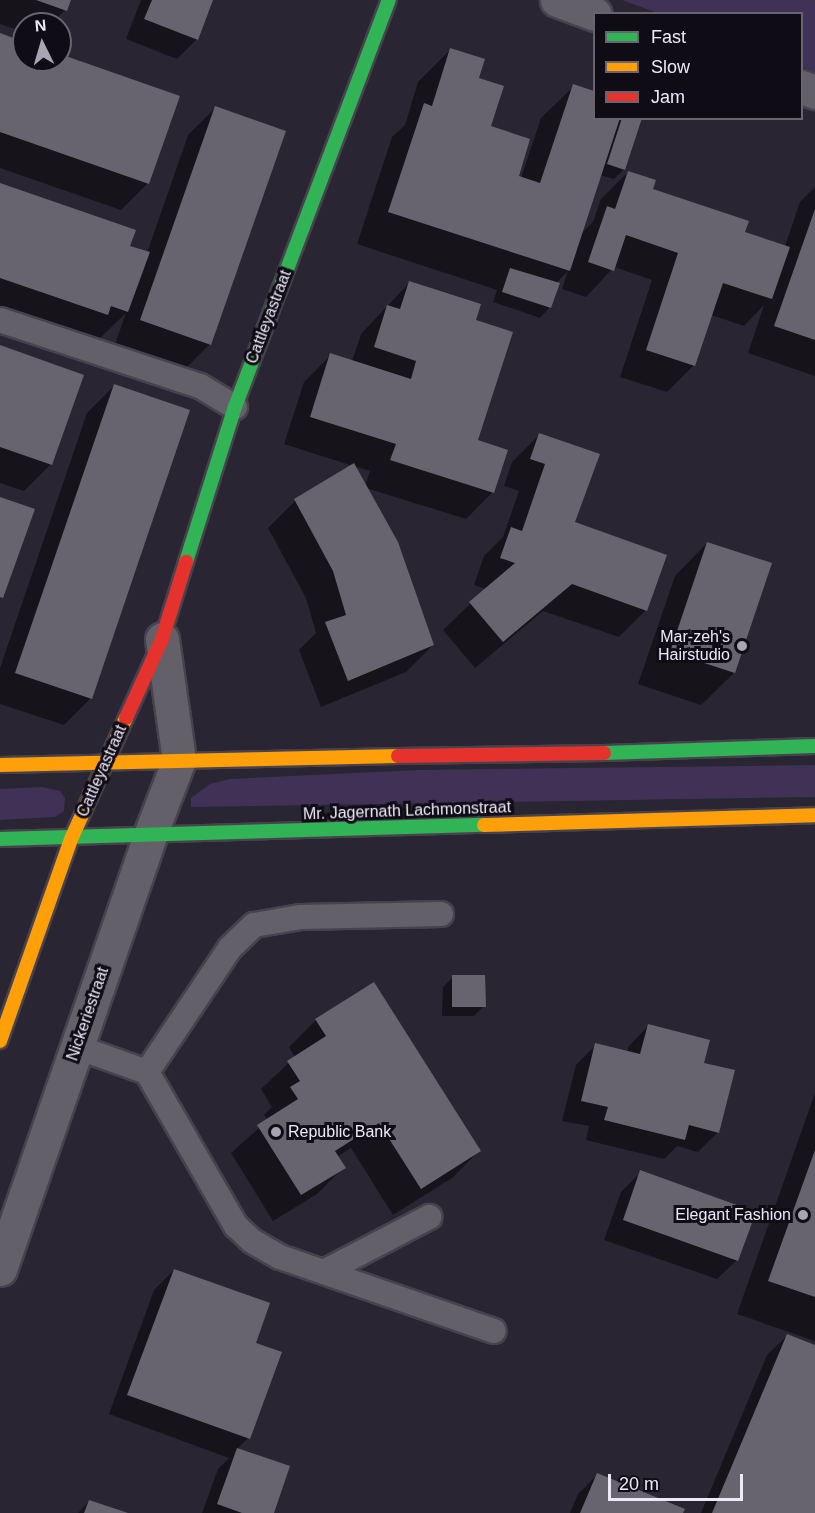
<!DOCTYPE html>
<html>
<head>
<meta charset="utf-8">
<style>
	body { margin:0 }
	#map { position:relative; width:815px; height:1513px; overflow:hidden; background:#2a2532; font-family:Arial,sans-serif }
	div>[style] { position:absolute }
	.green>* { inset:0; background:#403156 }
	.shadow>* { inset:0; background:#0007 }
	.building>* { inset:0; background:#68646f }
	.roads { filter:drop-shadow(2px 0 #47424e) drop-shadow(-2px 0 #47424e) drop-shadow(0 2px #47424e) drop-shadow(0 -2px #47424e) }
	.lane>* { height:24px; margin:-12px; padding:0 12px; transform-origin:12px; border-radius:12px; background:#636069 }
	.street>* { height:33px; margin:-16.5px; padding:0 16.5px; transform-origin:16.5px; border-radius:16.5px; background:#636069 }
	.fast>* { height:14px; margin:-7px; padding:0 7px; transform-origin:7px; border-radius:7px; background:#30b455 }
	.slow>* { height:14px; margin:-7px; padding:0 7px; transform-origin:7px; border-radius:7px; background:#ff9f0a }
	.jam>* { height:14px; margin:-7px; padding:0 7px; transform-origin:7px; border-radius:7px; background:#e5322d }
	.dots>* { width:16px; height:16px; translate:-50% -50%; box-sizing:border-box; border:3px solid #100c16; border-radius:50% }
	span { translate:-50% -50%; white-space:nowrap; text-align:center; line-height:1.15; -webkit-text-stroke:6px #100c16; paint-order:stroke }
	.street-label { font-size:16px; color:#eee8f8 }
	.poi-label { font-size:16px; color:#eee8f8 }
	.right { translate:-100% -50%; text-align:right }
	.left { translate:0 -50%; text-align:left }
	.legend { position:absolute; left:593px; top:12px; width:210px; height:108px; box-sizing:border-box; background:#100c16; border:2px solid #696470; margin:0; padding:8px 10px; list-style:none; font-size:18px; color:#eee8f8 }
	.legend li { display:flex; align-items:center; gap:12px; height:30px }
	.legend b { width:30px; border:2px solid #696470 }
	.north { position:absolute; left:12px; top:12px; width:60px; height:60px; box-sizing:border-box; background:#100c16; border:2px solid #696470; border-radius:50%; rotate:355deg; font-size:16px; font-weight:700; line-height:24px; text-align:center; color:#eee8f8 }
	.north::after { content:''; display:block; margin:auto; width:21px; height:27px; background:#a9a4b3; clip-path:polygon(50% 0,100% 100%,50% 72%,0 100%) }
	.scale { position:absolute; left:608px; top:1474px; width:135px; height:27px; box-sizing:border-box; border:3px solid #eee8f8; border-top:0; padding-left:8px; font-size:18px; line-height:21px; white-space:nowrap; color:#eee8f8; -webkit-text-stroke:4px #100c16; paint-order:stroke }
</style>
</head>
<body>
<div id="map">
	<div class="green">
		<i style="clip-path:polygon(622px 0,815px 0,815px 72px,802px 67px,802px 14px,658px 13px)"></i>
		<i style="clip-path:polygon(815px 765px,815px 797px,191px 807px,191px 798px,210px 784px,230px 779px,417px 770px)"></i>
		<i style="clip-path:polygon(42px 787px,60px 791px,65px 798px,64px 811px,55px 817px,0 820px,0 789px)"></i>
	</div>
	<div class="shadow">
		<i style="clip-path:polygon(0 0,69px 0,65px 10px,51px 24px,24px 24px,24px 32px,0 24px)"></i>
		<i style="clip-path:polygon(141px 0,212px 0,197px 39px,177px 59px,126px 39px)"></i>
		<i style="clip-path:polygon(0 35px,24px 43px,24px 60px,60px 60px,60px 56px,148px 183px,121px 210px,0 168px)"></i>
		<i style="clip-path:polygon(450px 50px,477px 79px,489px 127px,517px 177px,521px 178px,541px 118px,574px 86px,594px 93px,594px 118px,640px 118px,624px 169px,614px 179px,600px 175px,580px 235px,593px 222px,601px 199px,628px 172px,651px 190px,743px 233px,785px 246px,800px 202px,815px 187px,815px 376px,748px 353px,764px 305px,744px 326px,711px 315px,694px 365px,667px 392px,620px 377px,652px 280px,614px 267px,586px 297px,562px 289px,568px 271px,555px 284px,550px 307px,540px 318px,493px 302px,497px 290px,357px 244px,392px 137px,405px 125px,418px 82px)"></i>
		<i style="clip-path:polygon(215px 108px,210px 344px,183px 371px,114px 347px,126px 313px,100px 338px,87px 334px,79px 342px,0 314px,0 185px,128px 247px,147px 253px,188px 135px)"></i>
		<i style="clip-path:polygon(evenodd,410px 282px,474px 321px,476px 441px,493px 492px,466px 519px,366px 488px,433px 645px,406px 672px,321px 707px,299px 650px,316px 633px,306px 598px,268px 528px,295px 501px,353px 466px,284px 444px,304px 382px,331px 355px,352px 361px,361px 334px,410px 282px,353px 466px,370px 471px,365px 486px,353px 466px)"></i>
		<i style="clip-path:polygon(0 347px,51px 464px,24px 491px,0 483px)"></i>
		<i style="clip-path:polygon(114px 386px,91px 698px,64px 725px,0 704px,0 668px,87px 413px)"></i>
		<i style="clip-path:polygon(539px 435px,573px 523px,646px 610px,619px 637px,543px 611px,475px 668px,443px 630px,486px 589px,474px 585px,484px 556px,503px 537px,519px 491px,504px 486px,512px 462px)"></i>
		<i style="clip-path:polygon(707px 543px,770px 564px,734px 673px,701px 705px,638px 684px,675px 576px)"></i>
		<i style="clip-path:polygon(453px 977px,484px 1006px,474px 1016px,442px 1016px,443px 987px)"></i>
		<i style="clip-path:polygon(374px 984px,479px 1151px,452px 1178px,393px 1215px,351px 1148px,337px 1157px,344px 1167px,317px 1194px,273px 1221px,231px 1153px,268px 1120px,264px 1115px,272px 1107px,261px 1089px,295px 1057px,289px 1047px,316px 1020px)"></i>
		<i style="clip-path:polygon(648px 1026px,702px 1064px,718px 1132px,698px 1152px,677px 1146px,664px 1159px,586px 1140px,589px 1126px,562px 1121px,576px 1065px,596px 1045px,627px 1052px,629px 1046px)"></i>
		<i style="clip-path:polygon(815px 1093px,815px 1341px,737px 1314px)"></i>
		<i style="clip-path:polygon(641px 1172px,737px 1260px,717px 1279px,604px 1240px,621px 1192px)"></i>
		<i style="clip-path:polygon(174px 1270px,254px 1344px,248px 1438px,237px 1449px,272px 1513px,202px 1513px,218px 1469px,229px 1458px,109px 1414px,154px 1290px)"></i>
		<i style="clip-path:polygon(787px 1336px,815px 1347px,815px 1513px,701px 1513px,767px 1355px)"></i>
		<i style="clip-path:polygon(598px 1474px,682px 1513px,570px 1513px,578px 1494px)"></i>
		<i style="clip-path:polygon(89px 1501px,125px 1513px,78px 1513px)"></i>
	</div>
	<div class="building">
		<i style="clip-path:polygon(36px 0,71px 0,67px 11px)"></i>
		<i style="clip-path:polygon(152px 0,213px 0,198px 40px,144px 19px)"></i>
		<i style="clip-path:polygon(0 33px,24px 42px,24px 60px,60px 60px,60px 54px,180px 96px,149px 184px,0 132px)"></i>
		<i style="clip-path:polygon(450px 48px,485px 59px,479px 78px,504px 86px,491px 126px,530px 139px,519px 176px,540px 183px,573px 84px,594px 91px,594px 118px,620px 118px,570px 271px,388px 212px,424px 103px,432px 106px)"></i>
		<i style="clip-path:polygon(215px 106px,286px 131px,211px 345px,140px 320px)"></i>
		<i style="clip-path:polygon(622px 118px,642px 118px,625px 170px,607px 164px)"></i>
		<i style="clip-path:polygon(628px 171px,656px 180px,653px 189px,749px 221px,745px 232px,790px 247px,772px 299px,723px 283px,695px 366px,646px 350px,678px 253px,626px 235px,614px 271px,588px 262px,607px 206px,615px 209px)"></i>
		<i style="clip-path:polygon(0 183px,136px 230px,130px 246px,150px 252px,128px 312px,111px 306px,108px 315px,0 278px)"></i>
		<i style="clip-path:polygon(815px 209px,815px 340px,774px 326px)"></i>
		<i style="clip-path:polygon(510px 268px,560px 283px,551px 308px,502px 292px)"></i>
		<i style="clip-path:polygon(409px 281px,481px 304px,476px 320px,513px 332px,478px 440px,508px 450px,494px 493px,390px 460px,396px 444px,310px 417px,330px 353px,411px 379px,416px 361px,374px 347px,387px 305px,400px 309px)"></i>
		<i style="clip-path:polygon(0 345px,84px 375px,52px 465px,0 447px)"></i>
		<i style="clip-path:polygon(114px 384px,190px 410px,92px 699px,15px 673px)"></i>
		<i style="clip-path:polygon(539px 433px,600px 454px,575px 522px,667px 555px,647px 611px,572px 584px,503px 642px,469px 602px,515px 563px,500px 558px,511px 527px,522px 531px,545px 464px,530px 459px)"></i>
		<i style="clip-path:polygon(354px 463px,398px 542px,434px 645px,348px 681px,325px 622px,346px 615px,333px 571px,294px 499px)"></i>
		<i style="clip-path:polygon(0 497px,35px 509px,3px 598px,0 597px)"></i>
		<i style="clip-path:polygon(707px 542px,772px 563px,735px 673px,670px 652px)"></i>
		<i style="clip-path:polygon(452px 975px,485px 975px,486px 1007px,452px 1007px)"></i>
		<i style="clip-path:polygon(374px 982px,481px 1151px,421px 1189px,379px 1123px,335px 1151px,346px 1168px,301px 1195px,257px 1125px,298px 1099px,290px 1087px,300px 1081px,287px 1061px,326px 1036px,315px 1019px)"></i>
		<i style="clip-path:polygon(648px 1024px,710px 1040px,704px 1063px,735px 1070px,719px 1133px,689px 1125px,685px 1140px,604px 1120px,608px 1107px,581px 1101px,595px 1043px,640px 1054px)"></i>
		<i style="clip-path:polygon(815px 1150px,815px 1297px,768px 1281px)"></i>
		<i style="clip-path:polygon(640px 1170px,756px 1212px,738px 1261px,623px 1220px)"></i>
		<i style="clip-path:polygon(174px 1269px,270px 1303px,256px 1343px,282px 1352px,250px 1439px,127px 1395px)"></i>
		<i style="clip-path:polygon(787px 1334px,815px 1345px,815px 1513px,712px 1513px)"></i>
		<i style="clip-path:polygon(237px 1448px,290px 1466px,274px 1513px,242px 1513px,217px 1504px)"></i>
		<i style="clip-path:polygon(597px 1473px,685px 1509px,683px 1513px,580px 1513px)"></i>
		<i style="clip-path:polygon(89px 1500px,128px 1513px,84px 1513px)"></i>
	</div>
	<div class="roads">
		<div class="lane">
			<i style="left:0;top:320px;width:211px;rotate:18.3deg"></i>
			<i style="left:200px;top:386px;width:41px;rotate:31deg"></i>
			<i style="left:77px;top:1047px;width:74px;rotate:19.7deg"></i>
			<i style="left:147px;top:1072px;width:178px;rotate:60deg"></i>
			<i style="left:236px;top:1226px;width:22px;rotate:43deg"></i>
			<i style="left:252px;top:1241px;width:32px;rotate:30deg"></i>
			<i style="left:280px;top:1257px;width:226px;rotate:19.1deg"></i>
			<i style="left:147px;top:1072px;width:149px;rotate:-56.2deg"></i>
			<i style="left:230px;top:948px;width:33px;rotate:-44deg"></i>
			<i style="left:254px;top:925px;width:48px;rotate:-9.7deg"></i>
			<i style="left:301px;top:917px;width:140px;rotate:-1.2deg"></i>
			<i style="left:324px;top:1272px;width:119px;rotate:-27.6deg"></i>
		</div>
		<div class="street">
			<i style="left:557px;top:0;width:40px;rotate:20.2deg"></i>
			<i style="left:802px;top:87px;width:14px;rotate:21deg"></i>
			<i style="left:0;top:1269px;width:459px;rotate:-70.9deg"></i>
			<i style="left:150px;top:835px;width:80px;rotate:-68.9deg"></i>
			<i style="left:179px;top:760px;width:122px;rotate:-98deg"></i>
		</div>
		<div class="fast">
			<i style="left:186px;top:562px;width:163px;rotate:-72.5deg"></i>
			<i style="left:235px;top:407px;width:435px;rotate:-69.3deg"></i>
			<i style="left:604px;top:753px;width:211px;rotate:-1.9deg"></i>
			<i style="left:0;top:839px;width:484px;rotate:-1.7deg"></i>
		</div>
		<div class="slow">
			<i style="left:0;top:765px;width:398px;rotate:-1.3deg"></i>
			<i style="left:484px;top:825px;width:331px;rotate:-1.7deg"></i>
			<i style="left:0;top:1041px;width:216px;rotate:-70.6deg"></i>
			<i style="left:72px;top:837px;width:131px;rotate:-65.6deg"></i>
		</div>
		<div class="jam">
			<i style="left:126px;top:718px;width:87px;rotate:-65.5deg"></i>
			<i style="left:162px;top:639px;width:81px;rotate:-72.7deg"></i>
			<i style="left:398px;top:756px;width:206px;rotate:-0.8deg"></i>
		</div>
	</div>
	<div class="dots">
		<i style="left:742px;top:646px;background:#a9a4b3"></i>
		<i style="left:276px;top:1132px;background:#a9a4b3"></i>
		<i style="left:803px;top:1215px;background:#a9a4b3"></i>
	</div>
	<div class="street-label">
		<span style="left:269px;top:317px;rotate:-69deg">Cattleyastraat</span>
		<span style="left:102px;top:771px;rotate:-66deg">Cattleyastraat</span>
		<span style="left:407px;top:811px;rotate:-2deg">Mr. Jagernath Lachmonstraat</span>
		<span style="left:88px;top:1014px;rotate:-71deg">Nickeriestraat</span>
	</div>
	<div class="poi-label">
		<span class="right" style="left:730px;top:646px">Mar-zeh's<br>Hairstudio</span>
		<span class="left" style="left:288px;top:1132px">Republic Bank</span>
		<span class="right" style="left:791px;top:1215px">Elegant Fashion</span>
	</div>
	<ul class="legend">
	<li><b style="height:8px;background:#30b455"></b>Fast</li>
	<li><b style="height:8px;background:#ff9f0a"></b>Slow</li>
	<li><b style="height:8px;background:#e5322d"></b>Jam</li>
	</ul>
	<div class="north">N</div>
	<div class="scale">20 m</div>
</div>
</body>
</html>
